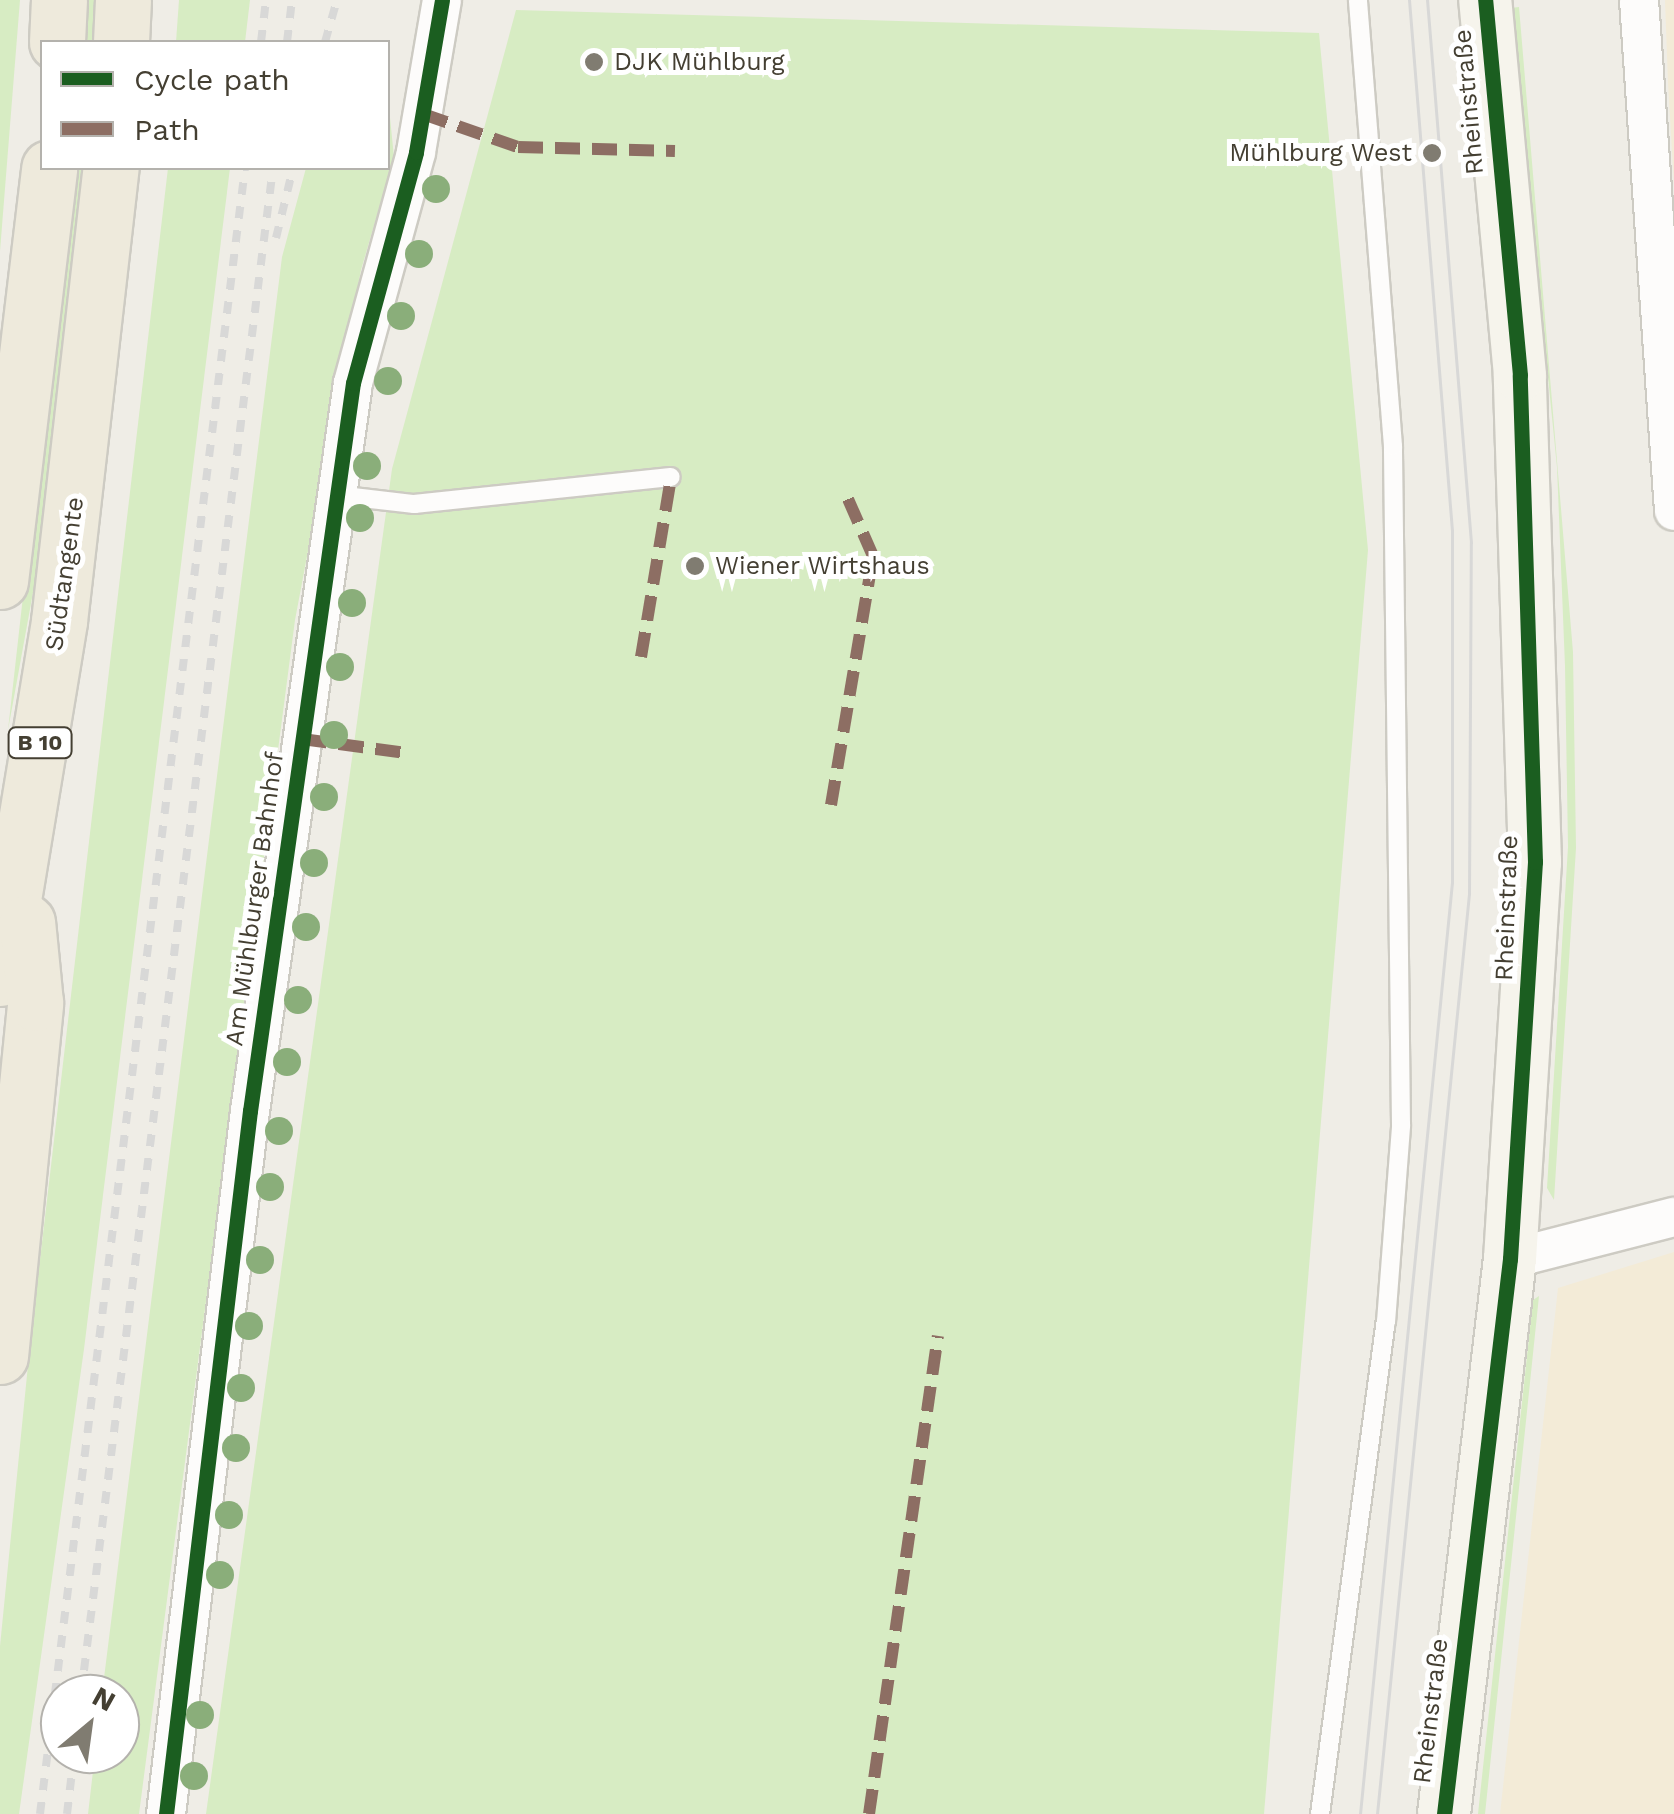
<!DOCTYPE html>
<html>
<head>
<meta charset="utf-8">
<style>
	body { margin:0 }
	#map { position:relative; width:1674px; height:1814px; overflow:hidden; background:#efede6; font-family:"Work Sans",sans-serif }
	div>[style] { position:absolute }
	.commercial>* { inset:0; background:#f3ebd7 }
	.green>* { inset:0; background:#d7ecc3 }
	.roads { filter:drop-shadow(2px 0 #cdcbc3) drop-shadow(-2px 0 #cdcbc3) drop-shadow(0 2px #cdcbc3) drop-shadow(0 -2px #cdcbc3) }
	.service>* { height:18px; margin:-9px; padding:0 9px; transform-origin:9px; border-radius:9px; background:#fdfcfb }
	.minor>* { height:38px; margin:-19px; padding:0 19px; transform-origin:19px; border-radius:19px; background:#fdfcfb }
	.secondary>* { height:52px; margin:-26px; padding:0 26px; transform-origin:26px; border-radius:26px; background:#f6f4ec }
	.trunk>* { height:55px; margin:-27.5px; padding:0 27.5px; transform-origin:27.5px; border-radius:27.5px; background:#eeeadc }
	.tram>* { height:2.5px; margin:-1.25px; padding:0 1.25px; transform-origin:1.25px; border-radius:1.25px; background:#d8d8d7 }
	.rail>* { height:8px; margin-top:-4px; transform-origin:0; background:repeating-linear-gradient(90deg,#d8d8d7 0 12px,transparent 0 24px) }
	.quiet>* { height:12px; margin-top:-6px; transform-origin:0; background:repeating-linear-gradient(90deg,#8d6e63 0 25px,transparent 0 37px) }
	.cycleway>* { height:15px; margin:-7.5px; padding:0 7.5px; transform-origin:7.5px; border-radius:7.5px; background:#1b5e20 }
	.trees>* { width:28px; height:28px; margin:-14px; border-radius:50%; background:#8aae7a }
	.dots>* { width:28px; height:28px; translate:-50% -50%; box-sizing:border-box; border:5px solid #fff; border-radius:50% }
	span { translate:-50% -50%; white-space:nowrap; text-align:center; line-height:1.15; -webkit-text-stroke:10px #fff; paint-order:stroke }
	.shield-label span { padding:2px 8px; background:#fff; border:2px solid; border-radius:8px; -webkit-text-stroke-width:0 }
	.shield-label { font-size:22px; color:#443f32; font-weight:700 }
	.poi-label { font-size:25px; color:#443f32 }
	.left { translate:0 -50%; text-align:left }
	.right { translate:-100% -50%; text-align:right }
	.street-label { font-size:25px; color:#443f32 }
	.legend { position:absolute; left:40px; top:40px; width:350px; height:130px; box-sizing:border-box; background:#fff; border:2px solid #b4b2ad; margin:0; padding:12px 18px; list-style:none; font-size:30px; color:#443f32 }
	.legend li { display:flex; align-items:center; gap:20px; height:50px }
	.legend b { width:50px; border:2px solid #b4b2ad }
	.north { position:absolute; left:40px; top:1674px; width:100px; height:100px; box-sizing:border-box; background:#fff; border:2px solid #b4b2ad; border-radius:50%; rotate:29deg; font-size:28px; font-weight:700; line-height:40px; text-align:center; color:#443f32 }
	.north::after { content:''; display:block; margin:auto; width:35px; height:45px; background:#807c71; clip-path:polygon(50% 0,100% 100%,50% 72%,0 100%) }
</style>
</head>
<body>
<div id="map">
	<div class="commercial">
		<i style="clip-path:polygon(1665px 0,1674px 0,1674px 185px,1668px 83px)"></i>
		<i style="clip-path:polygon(1674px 1252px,1674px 1814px,1500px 1814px,1558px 1288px)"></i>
	</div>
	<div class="green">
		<i style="clip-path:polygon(0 0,20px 0,0 251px)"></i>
		<i style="clip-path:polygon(82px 0,97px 0,95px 42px,80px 42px)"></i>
		<i style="clip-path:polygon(179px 0,250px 0,245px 42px,176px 42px)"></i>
		<i style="clip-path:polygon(1519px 7px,1573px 652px,1576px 848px,1554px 1200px,1547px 1188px,1568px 847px,1565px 666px,1557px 467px,1511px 8px)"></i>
		<i style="clip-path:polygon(516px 10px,1319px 33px,1368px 550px,1264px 1814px,206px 1814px,392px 469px)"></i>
		<i style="clip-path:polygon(388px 98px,394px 157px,361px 270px,295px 620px,139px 1814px,88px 1814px,95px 1754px,120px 1754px,120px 1694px,102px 1694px,282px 257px,306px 168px,388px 168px)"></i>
		<i style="clip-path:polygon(71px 168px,86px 168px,44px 532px,8px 730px)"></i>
		<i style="clip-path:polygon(168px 168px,230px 168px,84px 1349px,19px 1814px,0 1814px,0 1646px,30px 1345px)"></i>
		<i style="clip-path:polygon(1539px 1296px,1485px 1814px,1478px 1814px,1533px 1300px)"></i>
	</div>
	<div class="roads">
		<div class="service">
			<i style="left:336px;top:495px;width:79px;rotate:6.6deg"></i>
			<i style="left:414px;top:504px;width:258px;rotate:-6deg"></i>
			<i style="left:1320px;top:1814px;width:496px;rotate:-82.4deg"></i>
			<i style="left:1386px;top:1322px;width:198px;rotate:-85.6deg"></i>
			<i style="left:1401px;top:1125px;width:679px;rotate:-90.68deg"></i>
			<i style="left:1393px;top:446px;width:447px;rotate:-94.5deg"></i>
		</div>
		<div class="minor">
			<i style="left:1639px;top:0;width:512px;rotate:86.08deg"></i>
			<i style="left:1510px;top:1259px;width:169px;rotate:-14.4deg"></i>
			<i style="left:166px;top:1814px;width:708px;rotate:-83.19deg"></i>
			<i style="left:250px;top:1111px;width:735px;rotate:-81.95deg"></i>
			<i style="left:353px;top:383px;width:239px;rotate:-74.7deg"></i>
			<i style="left:416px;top:152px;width:154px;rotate:-80.3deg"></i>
		</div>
		<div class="secondary">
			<i style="left:1444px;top:1814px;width:559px;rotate:-83.22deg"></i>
			<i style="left:1510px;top:1259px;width:398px;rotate:-86.4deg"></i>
			<i style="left:1535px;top:862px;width:487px;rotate:-91.8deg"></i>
			<i style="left:1520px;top:375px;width:377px;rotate:-95.3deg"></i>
		</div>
		<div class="trunk">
			<i style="left:57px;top:42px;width:42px;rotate:-87.3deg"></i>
			<i style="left:121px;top:42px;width:42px;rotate:-87.3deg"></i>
			<i style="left:0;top:581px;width:416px;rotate:-83.2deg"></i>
			<i style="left:0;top:978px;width:362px;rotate:-80.6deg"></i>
			<i style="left:59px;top:621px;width:456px;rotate:-83.5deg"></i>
			<i style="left:0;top:1356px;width:355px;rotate:-84.3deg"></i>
			<i style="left:35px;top:1003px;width:81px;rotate:-95.6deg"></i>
		</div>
	</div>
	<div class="tram">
		<i style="left:1360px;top:1814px;width:936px;rotate:-84.36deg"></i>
		<i style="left:1452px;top:883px;width:352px;rotate:-90deg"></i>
		<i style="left:1452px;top:531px;width:533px;rotate:-94.63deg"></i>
		<i style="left:1377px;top:1814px;width:925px;rotate:-84.29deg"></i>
		<i style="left:1469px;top:894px;width:351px;rotate:-89.7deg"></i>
		<i style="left:1471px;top:543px;width:545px;rotate:-94.63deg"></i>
	</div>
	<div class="rail">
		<i style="left:261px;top:42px;width:42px;rotate:-83.2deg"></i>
		<i style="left:287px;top:42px;width:42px;rotate:-83.2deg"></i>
		<i style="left:325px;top:42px;width:44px;rotate:-74.1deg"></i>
		<i style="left:276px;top:238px;width:72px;rotate:-76.3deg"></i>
		<i style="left:81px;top:1694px;width:1538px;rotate:-82.83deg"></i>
		<i style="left:40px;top:1814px;width:1659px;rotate:-82.9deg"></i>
		<i style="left:67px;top:1814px;width:60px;rotate:-83.3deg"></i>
	</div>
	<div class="quiet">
		<i style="left:423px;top:114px;width:101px;rotate:19.2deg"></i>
		<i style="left:518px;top:147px;width:157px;rotate:1.5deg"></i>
		<i style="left:641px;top:657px;width:182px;rotate:-80.5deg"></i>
		<i style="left:302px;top:739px;width:105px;rotate:7.7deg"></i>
		<i style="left:831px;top:805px;width:253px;rotate:-80.4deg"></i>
		<i style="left:873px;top:556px;width:72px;rotate:-113.7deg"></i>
		<i style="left:869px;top:1814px;width:483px;rotate:-81.8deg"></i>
	</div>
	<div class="cycleway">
		<i style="left:166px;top:1814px;width:708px;rotate:-83.19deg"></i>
		<i style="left:250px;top:1111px;width:735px;rotate:-81.95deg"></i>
		<i style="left:353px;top:383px;width:239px;rotate:-74.7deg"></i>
		<i style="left:416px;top:152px;width:154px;rotate:-80.3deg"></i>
		<i style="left:1444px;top:1814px;width:559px;rotate:-83.22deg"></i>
		<i style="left:1510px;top:1259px;width:398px;rotate:-86.4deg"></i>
		<i style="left:1535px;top:862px;width:487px;rotate:-91.8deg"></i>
		<i style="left:1520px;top:375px;width:377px;rotate:-95.3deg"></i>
	</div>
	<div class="trees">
		<i style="left:436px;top:189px"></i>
		<i style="left:419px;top:254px"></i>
		<i style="left:401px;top:316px"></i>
		<i style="left:388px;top:381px"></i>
		<i style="left:367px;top:466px"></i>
		<i style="left:360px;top:518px"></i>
		<i style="left:352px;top:603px"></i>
		<i style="left:340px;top:667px"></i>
		<i style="left:334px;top:735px"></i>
		<i style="left:324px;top:797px"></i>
		<i style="left:314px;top:863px"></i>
		<i style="left:306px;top:927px"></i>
		<i style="left:298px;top:1000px"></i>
		<i style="left:287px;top:1062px"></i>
		<i style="left:279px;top:1131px"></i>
		<i style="left:270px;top:1187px"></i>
		<i style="left:260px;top:1260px"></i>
		<i style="left:249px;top:1326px"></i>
		<i style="left:241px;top:1388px"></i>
		<i style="left:236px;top:1448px"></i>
		<i style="left:229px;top:1515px"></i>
		<i style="left:220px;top:1575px"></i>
		<i style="left:200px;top:1715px"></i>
		<i style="left:194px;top:1776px"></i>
	</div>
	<div class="dots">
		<i style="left:594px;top:62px;background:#807c71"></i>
		<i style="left:1432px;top:153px;background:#807c71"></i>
		<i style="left:695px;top:566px;background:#807c71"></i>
	</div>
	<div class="shield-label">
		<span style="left:40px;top:743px">B 10</span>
	</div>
	<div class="poi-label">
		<span class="left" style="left:614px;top:62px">DJK Mühlburg</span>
		<span class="right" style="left:1412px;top:153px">Mühlburg West</span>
		<span class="left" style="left:715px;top:566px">Wiener Wirtshaus</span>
	</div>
	<div class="street-label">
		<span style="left:1469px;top:102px;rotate:-95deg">Rheinstraße</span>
		<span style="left:65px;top:574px;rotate:-82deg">Südtangente</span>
		<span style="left:255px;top:899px;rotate:-82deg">Am Mühlburger Bahnhof</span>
		<span style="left:1507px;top:908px;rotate:-88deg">Rheinstraße</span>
		<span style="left:1431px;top:1711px;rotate:-83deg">Rheinstraße</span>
	</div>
	<ul class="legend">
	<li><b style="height:12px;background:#1b5e20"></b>Cycle path</li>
	<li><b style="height:12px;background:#8d6e63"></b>Path</li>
	</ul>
	<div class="north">N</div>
</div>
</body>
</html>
